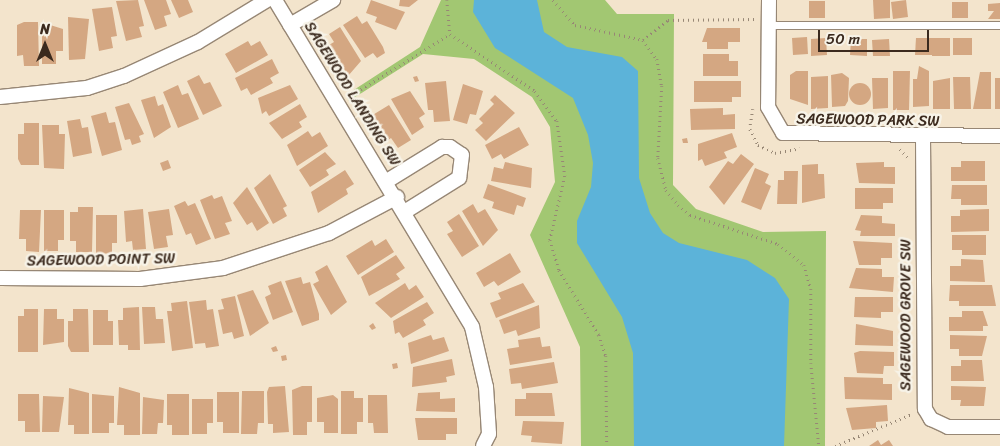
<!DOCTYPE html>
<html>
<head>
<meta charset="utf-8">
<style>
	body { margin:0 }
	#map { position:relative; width:1000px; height:446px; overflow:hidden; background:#f3e4cc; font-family:Sriracha,sans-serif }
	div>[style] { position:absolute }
	.green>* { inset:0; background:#a2c772 }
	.water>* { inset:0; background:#5cb3d9 }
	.building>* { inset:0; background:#d4a782 }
	.round { border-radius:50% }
	.path>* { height:2.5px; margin-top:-1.25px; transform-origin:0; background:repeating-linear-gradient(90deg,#978775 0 1px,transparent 0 5px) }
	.roads { filter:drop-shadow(1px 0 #978775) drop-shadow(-1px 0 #978775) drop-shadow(0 1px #978775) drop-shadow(0 -1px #978775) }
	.lane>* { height:7px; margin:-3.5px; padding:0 3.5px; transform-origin:3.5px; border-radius:3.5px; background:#fff }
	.street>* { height:14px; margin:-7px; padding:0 7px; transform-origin:7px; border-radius:7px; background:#fff }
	span { translate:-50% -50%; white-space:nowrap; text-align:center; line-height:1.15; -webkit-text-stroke:5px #f7f3e8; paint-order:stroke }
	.street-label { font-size:15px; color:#3b2a1e }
	.north { position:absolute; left:20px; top:20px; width:50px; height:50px; -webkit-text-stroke:4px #f7f3e8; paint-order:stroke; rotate:0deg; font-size:14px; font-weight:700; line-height:20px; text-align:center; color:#3b2a1e }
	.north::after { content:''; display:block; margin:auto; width:18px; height:22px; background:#3b2a1e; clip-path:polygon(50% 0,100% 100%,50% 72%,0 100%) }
	.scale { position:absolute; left:818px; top:30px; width:111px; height:22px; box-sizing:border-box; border:2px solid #3b2a1e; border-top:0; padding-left:6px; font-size:15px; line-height:18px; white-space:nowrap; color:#3b2a1e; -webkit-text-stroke:4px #f7f3e8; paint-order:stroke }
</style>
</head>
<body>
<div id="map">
	<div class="green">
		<i style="clip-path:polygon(441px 0,605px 0,617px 14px,674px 14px,673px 185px,696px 209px,763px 232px,826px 231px,825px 446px,581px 446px,580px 347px,530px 235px,555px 182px,550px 127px,532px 97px,474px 59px,423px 54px,349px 101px,346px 95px,420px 47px)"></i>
	</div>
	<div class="water">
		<i style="clip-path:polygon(474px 0,537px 0,544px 32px,567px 47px,622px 57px,638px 71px,639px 178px,650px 213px,663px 233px,679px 243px,747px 260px,775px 278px,789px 299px,784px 446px,634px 446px,633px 353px,622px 317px,577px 243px,577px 221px,591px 187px,593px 163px,588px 135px,573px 98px,495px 48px,473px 12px)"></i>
	</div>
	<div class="building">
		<i style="clip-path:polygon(138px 0,144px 26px,139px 27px,142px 37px,126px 41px,116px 1px)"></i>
		<i style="clip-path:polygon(144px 0,166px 0,171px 14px,164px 16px,167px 26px,155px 30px)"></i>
		<i style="clip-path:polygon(171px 0,188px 0,193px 12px,179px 18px)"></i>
		<i style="clip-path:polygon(371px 0,405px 12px,396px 30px,375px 22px,377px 17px,366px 13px)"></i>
		<i style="clip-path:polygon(400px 0,418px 0,409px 7px,399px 6px)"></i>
		<i style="clip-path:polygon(873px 0,890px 0,890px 18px,874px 19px)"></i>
		<i style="clip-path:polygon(906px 0,908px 17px,893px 19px,891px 2px)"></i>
		<i style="clip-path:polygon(809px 1px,825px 1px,825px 18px,809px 18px)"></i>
		<i style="clip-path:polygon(952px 2px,968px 2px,968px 18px,952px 18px)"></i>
		<i style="clip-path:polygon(1000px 3px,1000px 19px,988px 19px,994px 11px,988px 11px,988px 4px)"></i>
		<i style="clip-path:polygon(112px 7px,117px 36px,111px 37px,113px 48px,99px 51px,92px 9px)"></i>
		<i style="clip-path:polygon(357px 16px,362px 24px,367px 21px,383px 47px,385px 53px,377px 58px,373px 53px,365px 58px,343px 25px)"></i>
		<i style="clip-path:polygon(68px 17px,89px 19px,85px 59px,69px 60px)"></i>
		<i style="clip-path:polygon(24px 22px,38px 22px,39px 66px,24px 66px,23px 55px,17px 56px,17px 25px)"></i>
		<i style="clip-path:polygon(47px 24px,63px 29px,63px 51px,56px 51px,56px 64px,42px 64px,42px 29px,47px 29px)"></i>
		<i style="clip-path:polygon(340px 27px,361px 61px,348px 76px,329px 45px,334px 42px,329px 34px)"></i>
		<i style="clip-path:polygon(707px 28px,740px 28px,740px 42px,728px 42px,728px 49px,707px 49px,707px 42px,702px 42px)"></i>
		<i style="clip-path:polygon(807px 37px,808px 54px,793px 55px,792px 38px)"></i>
		<i style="clip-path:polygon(826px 38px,827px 55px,811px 56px,811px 39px)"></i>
		<i style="clip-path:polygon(916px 38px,932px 38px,932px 55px,915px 55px)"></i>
		<i style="clip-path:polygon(932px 38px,950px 38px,950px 56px,932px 56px)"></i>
		<i style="clip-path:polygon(953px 38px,972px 38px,972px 55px,953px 55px)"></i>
		<i style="clip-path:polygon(851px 39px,867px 39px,867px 56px,850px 55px)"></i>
		<i style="clip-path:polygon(889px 39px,890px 56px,873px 56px,872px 40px)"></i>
		<i style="clip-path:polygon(248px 41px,251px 46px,260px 41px,268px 55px,236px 73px,225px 54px)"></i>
		<i style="clip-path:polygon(703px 54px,729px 54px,729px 61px,738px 61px,738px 76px,703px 76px)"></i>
		<i style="clip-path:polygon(272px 59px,279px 73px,270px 78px,273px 83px,251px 95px,247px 88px,241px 91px,235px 78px)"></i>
		<i style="clip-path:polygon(919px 66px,929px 71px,929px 106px,913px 107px,913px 79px,917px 79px)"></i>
		<i style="clip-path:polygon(796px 71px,808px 71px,808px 105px,790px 99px,790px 75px)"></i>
		<i style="clip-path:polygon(893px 71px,910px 71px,909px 110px,893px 110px)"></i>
		<i style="clip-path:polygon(980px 72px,991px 72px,991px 109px,973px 109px)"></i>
		<i style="clip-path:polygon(842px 73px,849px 78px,848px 101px,845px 106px,832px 107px,831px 75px)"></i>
		<i style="clip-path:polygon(199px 75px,204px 84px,210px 82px,222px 106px,203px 115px,187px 81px)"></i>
		<i style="clip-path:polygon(417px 76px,419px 81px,415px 82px,413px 77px)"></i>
		<i style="clip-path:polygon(828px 76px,828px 108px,811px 109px,811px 77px)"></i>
		<i style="clip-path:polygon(953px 77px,970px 77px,971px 109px,954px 109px)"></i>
		<i style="clip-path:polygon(872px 78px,888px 78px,888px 108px,873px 109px)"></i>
		<i style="clip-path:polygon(950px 78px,950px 109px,933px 109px,933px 81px)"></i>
		<i style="clip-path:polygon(995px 78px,1000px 78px,1000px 109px,995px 109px)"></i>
		<i style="clip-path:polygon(446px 81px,450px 121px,434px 122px,433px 110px,428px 110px,425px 83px)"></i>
		<i style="clip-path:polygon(694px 81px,741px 81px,741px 97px,732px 97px,732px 102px,694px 102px)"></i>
		<i class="round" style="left:849px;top:83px;width:22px;height:22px"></i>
		<i style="clip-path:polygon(463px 84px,483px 91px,476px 115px,470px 114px,467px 124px,453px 120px)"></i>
		<i style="clip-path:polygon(178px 85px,182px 95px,188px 93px,199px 119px,178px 128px,163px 92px)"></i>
		<i style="clip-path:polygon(290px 85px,298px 99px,269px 116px,266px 111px,262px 114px,258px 98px)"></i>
		<i style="clip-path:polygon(410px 91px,425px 114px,419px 118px,424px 127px,412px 135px,391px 99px)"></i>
		<i style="clip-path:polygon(495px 95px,515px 113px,486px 141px,475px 130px,483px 123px,479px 119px,494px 104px,490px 100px)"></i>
		<i style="clip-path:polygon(155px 96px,158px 106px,163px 104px,171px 127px,154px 138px,141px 100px)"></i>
		<i style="clip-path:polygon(129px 103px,144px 134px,139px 136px,141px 142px,132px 145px,130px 139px,125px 140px,115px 107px)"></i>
		<i style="clip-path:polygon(300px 104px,307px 117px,299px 122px,302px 127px,282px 139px,269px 123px)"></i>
		<i style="clip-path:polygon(389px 105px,411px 140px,398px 148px,391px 138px,387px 141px,371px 116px)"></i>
		<i style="clip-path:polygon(723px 108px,723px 115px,735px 114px,735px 129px,691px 130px,690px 109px)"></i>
		<i style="clip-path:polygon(106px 112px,109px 123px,115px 122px,122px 150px,102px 156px,91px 116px)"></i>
		<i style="clip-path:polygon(80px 119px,82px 128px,88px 127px,92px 153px,73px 157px,67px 121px)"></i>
		<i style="clip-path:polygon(24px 123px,39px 123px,39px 165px,21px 165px,18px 159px,18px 134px,24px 134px)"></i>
		<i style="clip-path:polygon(42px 125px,59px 125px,59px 134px,65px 134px,64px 169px,44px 168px)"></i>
		<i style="clip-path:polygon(519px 127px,529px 145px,504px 159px,501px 154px,492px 159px,485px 145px)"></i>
		<i style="clip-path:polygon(308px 131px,312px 137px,320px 132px,328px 146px,297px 166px,287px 145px)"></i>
		<i style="clip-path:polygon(732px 133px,737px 147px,724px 152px,727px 158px,705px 166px,702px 159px,698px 161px,698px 144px)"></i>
		<i style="clip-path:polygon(687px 138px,688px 143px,683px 143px,682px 139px)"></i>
		<i style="clip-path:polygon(325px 152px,336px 164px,326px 170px,329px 175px,310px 187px,299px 170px)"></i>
		<i style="clip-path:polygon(741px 154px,754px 164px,724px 205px,709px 187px,728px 161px,733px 164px)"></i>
		<i style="clip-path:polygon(168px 160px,171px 168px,163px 171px,160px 163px)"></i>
		<i style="clip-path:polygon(961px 161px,985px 161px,985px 181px,951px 181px,951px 167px,961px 167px)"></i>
		<i style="clip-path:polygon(505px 162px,532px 168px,531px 188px,491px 181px,494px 167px,503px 169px)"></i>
		<i style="clip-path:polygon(884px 162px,884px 167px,895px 167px,895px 184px,859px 183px,856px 163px)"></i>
		<i style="clip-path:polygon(818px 164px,818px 174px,824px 174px,825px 198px,802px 203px,802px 165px)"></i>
		<i style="clip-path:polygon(755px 168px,769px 174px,765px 183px,771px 186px,761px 210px,741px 202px)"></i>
		<i style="clip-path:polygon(345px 170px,354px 184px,346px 189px,348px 194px,318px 213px,311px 192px)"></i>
		<i style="clip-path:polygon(784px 171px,798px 171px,797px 204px,777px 204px,778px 180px,784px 180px)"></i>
		<i style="clip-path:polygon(270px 174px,287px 206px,283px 208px,287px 216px,273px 224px,254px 188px)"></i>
		<i style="clip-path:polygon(488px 184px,526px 198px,523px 207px,517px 205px,514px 215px,492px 208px,494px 202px,483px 198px)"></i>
		<i style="clip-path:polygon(952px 185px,987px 185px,987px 205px,961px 205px,961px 199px,951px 199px)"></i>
		<i style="clip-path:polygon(247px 187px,269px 223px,257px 231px,252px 222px,247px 225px,233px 203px)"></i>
		<i style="clip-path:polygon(855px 188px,893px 188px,893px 203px,883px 203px,883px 209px,855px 209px)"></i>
		<i style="clip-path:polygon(212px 195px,214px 199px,222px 196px,232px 221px,225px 223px,230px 234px,215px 239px,200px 200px)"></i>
		<i style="clip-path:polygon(185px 201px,188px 206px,195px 203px,211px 239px,196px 245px,191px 233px,186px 235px,174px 206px)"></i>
		<i style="clip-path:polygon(473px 204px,478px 213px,485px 209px,498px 230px,483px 246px,462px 211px)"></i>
		<i style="clip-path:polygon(78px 207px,93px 207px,92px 252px,76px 252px,76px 241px,70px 241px,70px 212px,78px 212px)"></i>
		<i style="clip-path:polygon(143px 209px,146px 249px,133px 250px,132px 241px,126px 242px,124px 211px)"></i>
		<i style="clip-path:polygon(169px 209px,173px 235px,166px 236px,168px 247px,154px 249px,148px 212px)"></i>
		<i style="clip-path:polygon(989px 209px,989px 231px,951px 232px,951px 216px,960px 216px,960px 210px)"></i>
		<i style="clip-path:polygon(20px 210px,41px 210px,39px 252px,26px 251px,26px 239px,19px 239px)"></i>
		<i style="clip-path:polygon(44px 210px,64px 210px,64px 240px,58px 240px,58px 251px,44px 251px)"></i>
		<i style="clip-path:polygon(459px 214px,479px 246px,462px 257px,447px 234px,453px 231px,447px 222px)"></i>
		<i style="clip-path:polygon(96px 215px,117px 215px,117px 243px,112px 243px,112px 254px,96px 253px)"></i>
		<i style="clip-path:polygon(861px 215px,882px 216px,882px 223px,895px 224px,895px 236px,860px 236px,861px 231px,855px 230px)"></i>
		<i style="clip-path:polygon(952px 235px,986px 235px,986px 255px,962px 255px,962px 250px,952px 250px)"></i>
		<i style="clip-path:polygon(386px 239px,394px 252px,358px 275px,346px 256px,372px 240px,375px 246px)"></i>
		<i style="clip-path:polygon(853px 241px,892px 243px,892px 258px,881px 258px,881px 265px,859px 265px)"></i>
		<i style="clip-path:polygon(510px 253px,521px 272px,498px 286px,494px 281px,484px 287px,476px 273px)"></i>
		<i style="clip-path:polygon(396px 255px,405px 268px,396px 274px,400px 279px,369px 296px,361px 277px)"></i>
		<i style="clip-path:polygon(961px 259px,983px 260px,985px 282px,950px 281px,950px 266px,961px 266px)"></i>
		<i style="clip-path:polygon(327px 265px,347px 302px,331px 315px,313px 284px,319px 281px,315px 272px)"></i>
		<i style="clip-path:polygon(856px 268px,882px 269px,882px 277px,894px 277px,893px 292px,849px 288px)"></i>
		<i style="clip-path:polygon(301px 277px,303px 284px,310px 282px,319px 314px,319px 320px,302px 326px,285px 281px)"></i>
		<i style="clip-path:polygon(281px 281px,293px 312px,273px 320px,265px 297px,271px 294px,268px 286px)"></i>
		<i style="clip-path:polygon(405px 283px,409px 290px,416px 285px,424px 297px,391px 318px,375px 303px)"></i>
		<i style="clip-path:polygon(523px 283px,535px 302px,496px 318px,490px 303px,501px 299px,498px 293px)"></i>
		<i style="clip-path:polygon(950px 285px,992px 285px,996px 306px,959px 306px,959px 301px,949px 301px)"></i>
		<i style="clip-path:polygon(253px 290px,269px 323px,250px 336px,237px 295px)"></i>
		<i style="clip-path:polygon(235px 296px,244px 336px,234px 339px,232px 332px,223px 334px,218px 310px,224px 309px,221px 299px)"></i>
		<i style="clip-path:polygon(855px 297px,893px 297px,893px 312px,881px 312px,881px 318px,854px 317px)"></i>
		<i style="clip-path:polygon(206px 300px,207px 310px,213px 309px,219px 346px,206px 348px,205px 343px,195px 344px,189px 302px)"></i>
		<i style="clip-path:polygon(187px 301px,193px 348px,172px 351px,167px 311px,172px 311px,171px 303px)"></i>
		<i style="clip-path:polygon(427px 302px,434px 313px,423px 320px,426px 325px,403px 338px,399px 332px,395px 334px,393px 321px)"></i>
		<i style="clip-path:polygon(539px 305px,540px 328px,518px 336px,516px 330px,504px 334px,499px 320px)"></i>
		<i style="clip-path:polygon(139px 307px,140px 350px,128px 350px,128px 345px,119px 345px,118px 320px,123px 320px,123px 308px)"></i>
		<i style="clip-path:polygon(142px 307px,155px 307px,156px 319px,163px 319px,165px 343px,144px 344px)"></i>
		<i style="clip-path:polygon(24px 309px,38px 309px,38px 352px,18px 352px,18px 316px,24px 316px)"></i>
		<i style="clip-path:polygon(44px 309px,57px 309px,57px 319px,64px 319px,64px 342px,43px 345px)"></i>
		<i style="clip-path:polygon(73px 309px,88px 309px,89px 352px,71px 352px,68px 346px,68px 321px,73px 321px)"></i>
		<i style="clip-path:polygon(93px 310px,108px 310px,108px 321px,113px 321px,113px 345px,93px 345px)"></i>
		<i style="clip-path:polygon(962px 311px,983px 311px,988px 326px,983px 326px,983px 331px,949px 331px,949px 317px,962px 317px)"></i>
		<i style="clip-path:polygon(373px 323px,376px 328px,372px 330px,369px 326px)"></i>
		<i style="clip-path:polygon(856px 324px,893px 331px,893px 346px,855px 345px)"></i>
		<i style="clip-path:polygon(431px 335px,433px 340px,444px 337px,449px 351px,411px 364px,408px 343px)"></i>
		<i style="clip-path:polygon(950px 335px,987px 336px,982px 356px,959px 356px,959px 349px,950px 349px)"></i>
		<i style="clip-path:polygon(540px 337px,542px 347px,550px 346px,552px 358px,510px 365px,507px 349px,519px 347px,518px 340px)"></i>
		<i style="clip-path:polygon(276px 346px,278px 351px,273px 352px,271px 348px)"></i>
		<i style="clip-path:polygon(860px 351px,894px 352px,894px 366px,884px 366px,883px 374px,857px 373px,854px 353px)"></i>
		<i style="clip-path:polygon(286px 355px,287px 360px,282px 361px,281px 356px)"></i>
		<i style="clip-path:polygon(452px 359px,455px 375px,446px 377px,447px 382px,412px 387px,413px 367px)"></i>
		<i style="clip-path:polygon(961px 360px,982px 360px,984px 381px,951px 381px,951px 366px,961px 366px)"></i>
		<i style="clip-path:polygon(554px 362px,558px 383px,522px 389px,521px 383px,511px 384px,509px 369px)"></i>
		<i style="clip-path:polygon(397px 363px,398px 368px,393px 369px,392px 364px)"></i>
		<i style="clip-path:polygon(844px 377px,883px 378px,883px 384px,892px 384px,892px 400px,845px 399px)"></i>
		<i style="clip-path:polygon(285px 386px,289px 432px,273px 433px,273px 424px,268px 424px,267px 392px,269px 387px)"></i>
		<i style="clip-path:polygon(302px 386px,312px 386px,312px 422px,307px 422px,307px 435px,293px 435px,292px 390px)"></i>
		<i style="clip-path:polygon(951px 386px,986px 387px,984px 406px,960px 406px,961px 400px,951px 400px)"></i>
		<i style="clip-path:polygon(119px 387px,140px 393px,140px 435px,124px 435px,124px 425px,117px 425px)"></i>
		<i style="clip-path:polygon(69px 388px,89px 393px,89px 434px,74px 434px,74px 425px,68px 425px)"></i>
		<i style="clip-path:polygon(242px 391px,264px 391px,264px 423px,258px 423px,257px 434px,241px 434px)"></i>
		<i style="clip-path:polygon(341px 391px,354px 391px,354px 398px,363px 398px,363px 422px,357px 422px,357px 434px,341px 434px)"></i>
		<i style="clip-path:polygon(217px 392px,239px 392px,239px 433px,223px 433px,223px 422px,217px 422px)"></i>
		<i style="clip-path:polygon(440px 392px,440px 399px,455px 398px,455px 412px,416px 411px,418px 393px)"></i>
		<i style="clip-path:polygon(526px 393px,552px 393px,555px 416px,515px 416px,515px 399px,526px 399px)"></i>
		<i style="clip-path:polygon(18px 394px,39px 394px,40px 432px,25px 432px,25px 421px,18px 421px)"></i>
		<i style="clip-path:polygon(92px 394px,114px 396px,114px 423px,109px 423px,109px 433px,92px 433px)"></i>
		<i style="clip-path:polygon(167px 394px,189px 394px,189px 435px,172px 435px,172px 425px,167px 425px)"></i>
		<i style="clip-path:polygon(333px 395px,338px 399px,338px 433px,324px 433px,324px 422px,317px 422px,317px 398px)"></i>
		<i style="clip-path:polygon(368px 395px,387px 395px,388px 433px,374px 433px,373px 423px,368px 423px)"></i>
		<i style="clip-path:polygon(43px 396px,64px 397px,59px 432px,42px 432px)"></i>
		<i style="clip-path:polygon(143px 397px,164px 400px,163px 423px,158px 423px,157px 434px,142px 434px)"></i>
		<i style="clip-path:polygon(192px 399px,213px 399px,213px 423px,207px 423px,207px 434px,192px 434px)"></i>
		<i style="clip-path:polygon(887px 405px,888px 421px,876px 422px,876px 428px,852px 430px,846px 408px)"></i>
		<i style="clip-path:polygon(415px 418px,457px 418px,457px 434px,446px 434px,446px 440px,418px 440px)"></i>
		<i style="clip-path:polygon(523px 421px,564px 422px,562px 444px,531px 442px,532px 436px,521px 435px)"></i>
		<i style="clip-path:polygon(878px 440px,881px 445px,889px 440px,893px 446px,869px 446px)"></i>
	</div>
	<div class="path">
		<i style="left:447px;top:0;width:34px;rotate:85deg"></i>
		<i style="left:450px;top:34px;width:102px;rotate:33.8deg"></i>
		<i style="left:535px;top:91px;width:37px;rotate:54deg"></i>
		<i style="left:557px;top:121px;width:56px;rotate:81.7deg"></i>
		<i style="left:565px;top:176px;width:66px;rotate:103.2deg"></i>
		<i style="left:550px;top:240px;width:31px;rotate:73deg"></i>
		<i style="left:559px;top:270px;width:76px;rotate:58.4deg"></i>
		<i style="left:599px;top:335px;width:22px;rotate:72deg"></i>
		<i style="left:606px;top:356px;width:90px;rotate:89.4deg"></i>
		<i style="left:553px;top:0;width:33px;rotate:49deg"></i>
		<i style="left:575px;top:25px;width:70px;rotate:12.4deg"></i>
		<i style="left:643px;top:40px;width:24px;rotate:54deg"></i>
		<i style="left:657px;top:59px;width:27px;rotate:80deg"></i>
		<i style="left:662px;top:86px;width:72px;rotate:93.2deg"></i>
		<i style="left:658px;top:158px;width:33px;rotate:76deg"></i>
		<i style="left:666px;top:190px;width:19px;rotate:51deg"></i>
		<i style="left:678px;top:205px;width:16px;rotate:40deg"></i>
		<i style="left:690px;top:215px;width:93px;rotate:18.2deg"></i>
		<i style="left:778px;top:244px;width:33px;rotate:39deg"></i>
		<i style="left:804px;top:265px;width:25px;rotate:74deg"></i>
		<i style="left:811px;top:289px;width:74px;rotate:90deg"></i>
		<i style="left:811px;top:363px;width:83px;rotate:84.5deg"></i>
		<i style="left:643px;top:40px;width:32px;rotate:-39deg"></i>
		<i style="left:668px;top:20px;width:88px;rotate:-0.7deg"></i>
		<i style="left:348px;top:97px;width:120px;rotate:-31.7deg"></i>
		<i style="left:753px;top:109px;width:20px;rotate:99deg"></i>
		<i style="left:750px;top:129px;width:18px;rotate:63deg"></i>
		<i style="left:758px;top:145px;width:19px;rotate:25deg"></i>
		<i style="left:775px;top:153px;width:25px;rotate:-11deg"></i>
		<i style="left:900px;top:149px;width:12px;rotate:48deg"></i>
		<i style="left:835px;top:446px;width:83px;rotate:-22.6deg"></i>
	</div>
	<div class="roads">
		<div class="lane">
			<i style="left:769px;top:25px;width:231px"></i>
		</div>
		<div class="street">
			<i style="left:275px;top:0;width:382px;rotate:58.9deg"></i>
			<i style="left:472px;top:327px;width:62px;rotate:76.9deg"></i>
			<i style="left:486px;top:387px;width:47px;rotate:86.3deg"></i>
			<i style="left:489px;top:434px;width:13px;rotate:117deg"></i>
			<i style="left:769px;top:0;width:107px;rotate:90.5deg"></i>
			<i style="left:768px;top:107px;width:30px;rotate:60deg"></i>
			<i style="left:783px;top:133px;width:217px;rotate:0.8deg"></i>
			<i style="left:290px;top:25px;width:50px;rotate:-30.2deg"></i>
			<i style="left:0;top:97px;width:87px;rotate:-5.9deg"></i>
			<i style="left:87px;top:88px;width:39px;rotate:-18deg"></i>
			<i style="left:124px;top:76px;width:81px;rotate:-24.7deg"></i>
			<i style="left:198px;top:42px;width:81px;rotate:-31.3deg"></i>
			<i style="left:923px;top:137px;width:272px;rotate:89.6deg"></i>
			<i style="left:925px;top:409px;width:12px;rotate:59deg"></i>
			<i style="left:931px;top:419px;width:19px;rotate:25deg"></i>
			<i style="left:948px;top:427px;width:52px"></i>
			<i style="left:387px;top:181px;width:65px;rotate:-31.7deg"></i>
			<i style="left:442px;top:147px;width:8px"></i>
			<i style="left:450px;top:147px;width:14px;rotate:34deg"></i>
			<i style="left:462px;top:155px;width:23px;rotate:97deg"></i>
			<i style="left:459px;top:178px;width:62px;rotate:148.1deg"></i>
			<i style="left:0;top:278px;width:140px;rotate:0.4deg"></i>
			<i style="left:140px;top:279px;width:84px;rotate:-7.5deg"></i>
			<i style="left:223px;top:268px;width:112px;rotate:-18.3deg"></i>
			<i style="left:329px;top:233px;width:77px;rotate:-27.9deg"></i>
		</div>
	</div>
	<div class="street-label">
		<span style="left:352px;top:94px;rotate:58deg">SAGEWOOD LANDING SW</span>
		<span style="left:868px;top:120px;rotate:1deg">SAGEWOOD PARK SW</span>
		<span style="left:101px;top:260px;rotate:-1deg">SAGEWOOD POINT SW</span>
		<span style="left:906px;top:315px;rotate:-90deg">SAGEWOOD GROVE SW</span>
	</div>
	<div class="north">N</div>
	<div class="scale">50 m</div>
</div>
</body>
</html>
